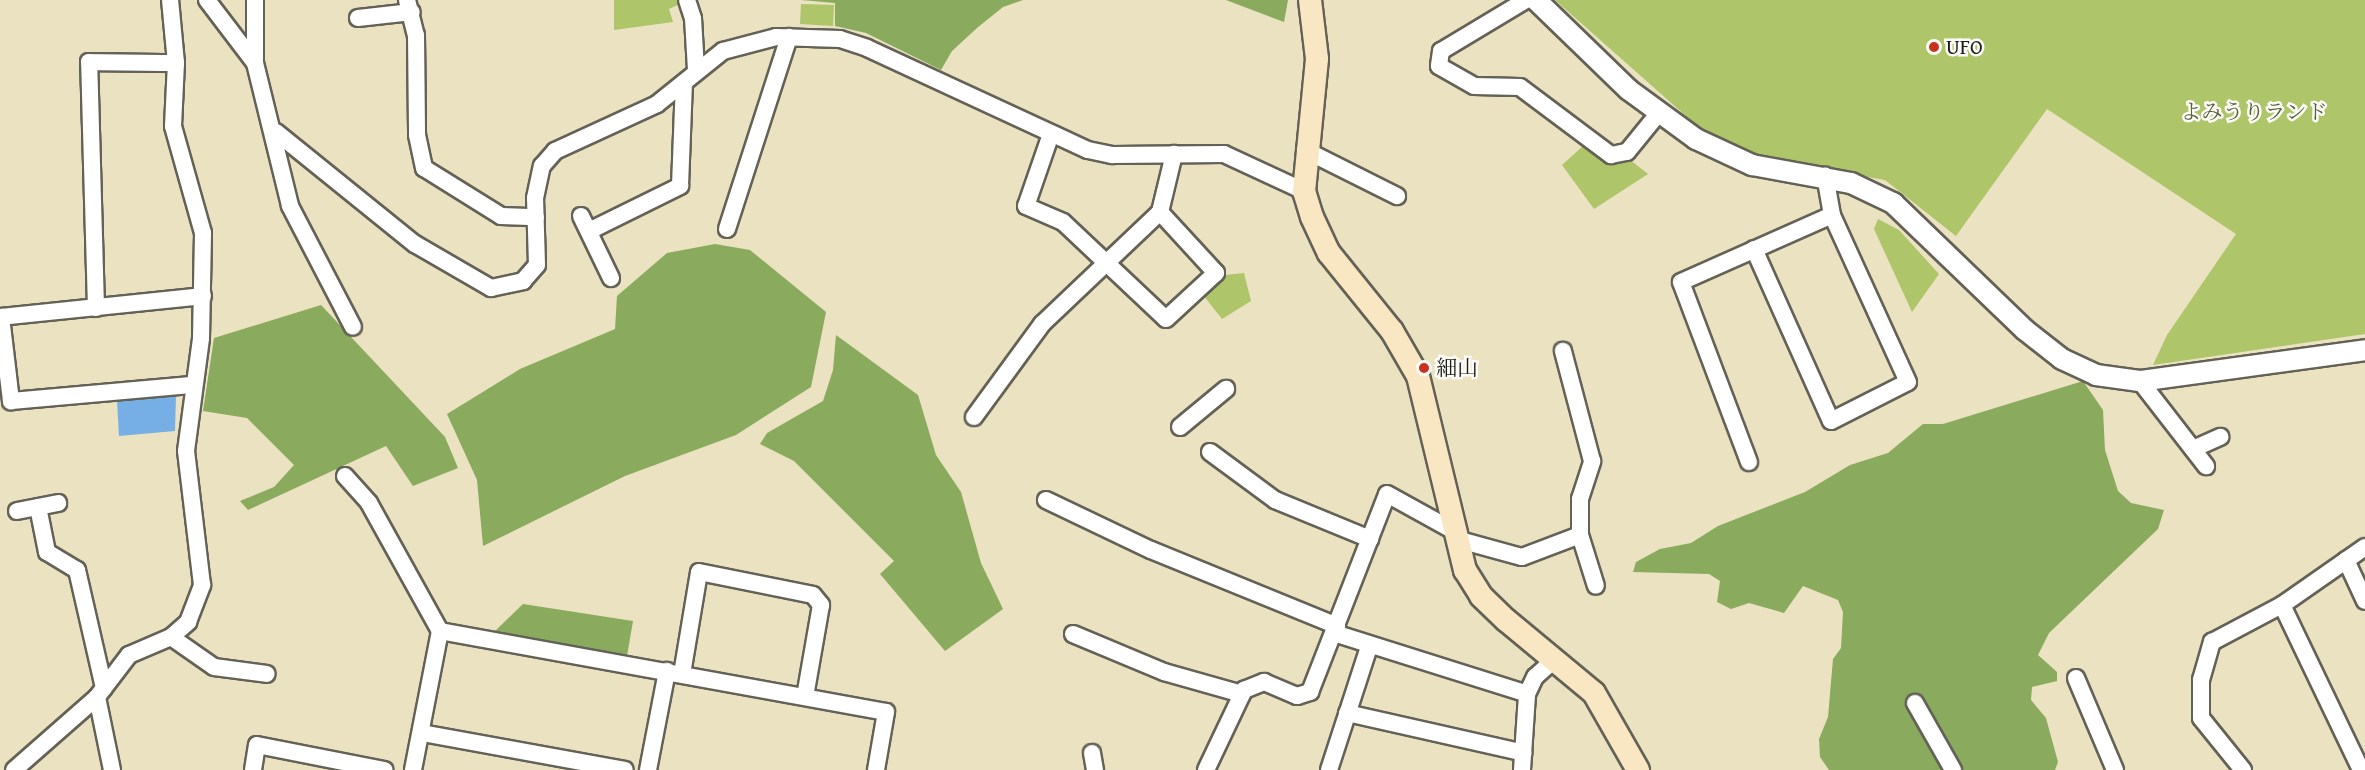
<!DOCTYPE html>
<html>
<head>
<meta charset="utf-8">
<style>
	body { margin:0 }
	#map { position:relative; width:2365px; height:770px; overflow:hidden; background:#eae2c1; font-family:"Gentium Book Plus","Noto Serif JP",serif }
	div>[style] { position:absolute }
	.green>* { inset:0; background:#aec56a }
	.forest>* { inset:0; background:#8aaa5e }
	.water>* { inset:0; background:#76afe6 }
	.roads { filter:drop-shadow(2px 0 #646156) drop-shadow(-2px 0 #646156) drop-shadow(0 2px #646156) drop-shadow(0 -2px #646156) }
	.minor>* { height:16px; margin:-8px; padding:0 8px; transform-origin:8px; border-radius:8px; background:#fff }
	.tertiary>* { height:20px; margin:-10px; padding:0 10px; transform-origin:10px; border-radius:10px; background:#fff }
	.secondary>* { height:22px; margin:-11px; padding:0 11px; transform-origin:11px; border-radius:11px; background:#f9e7c3 }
	.dots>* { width:16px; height:16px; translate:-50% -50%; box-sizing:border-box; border:3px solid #fdfcf7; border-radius:50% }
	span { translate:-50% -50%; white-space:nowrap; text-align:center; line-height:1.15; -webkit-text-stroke:5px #fdfcf7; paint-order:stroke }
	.poi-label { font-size:21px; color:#1c1c1c }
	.left { translate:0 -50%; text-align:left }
	.park-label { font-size:21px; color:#56603b }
</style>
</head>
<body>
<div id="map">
	<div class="green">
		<i style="clip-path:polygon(614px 0,681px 0,682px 3px,669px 9px,673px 22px,614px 30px)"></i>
		<i style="clip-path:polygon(1555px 0,2365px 0,2365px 334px,2153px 365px,2167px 335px,2236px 234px,2047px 109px,1956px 236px,1885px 180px,1777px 161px,1734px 146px,1695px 124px)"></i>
		<i style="clip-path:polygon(801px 4px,834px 5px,833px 26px,800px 24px)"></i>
		<i style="clip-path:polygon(1583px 146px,1606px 162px,1629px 159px,1648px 174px,1594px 209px,1562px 165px)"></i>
		<i style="clip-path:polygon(1878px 219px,1899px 230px,1939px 274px,1912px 312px,1874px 229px)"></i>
		<i style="clip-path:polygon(1244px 273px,1251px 301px,1222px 319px,1203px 295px,1225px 275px)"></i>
	</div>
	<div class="forest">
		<i style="clip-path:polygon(801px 0,1023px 0,1003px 7px,977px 28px,952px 51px,941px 70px,866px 33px,835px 26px,835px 3px)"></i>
		<i style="clip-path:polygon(1226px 0,1288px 0,1284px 22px)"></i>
		<i style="clip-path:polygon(715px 244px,750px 250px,826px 312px,811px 387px,736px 435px,625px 476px,483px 546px,477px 480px,447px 414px,520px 369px,615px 329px,617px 296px,667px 253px)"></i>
		<i style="clip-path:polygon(321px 305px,445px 437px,458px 468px,413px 486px,386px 446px,248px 510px,240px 501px,274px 487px,294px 465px,247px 418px,203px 411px,214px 338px)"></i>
		<i style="clip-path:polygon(836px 335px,918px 395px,936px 455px,961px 492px,981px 563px,1003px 609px,945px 651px,880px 574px,894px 561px,794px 461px,760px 444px,767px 433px,823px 401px,833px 370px)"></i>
		<i style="clip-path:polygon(2083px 381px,2103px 410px,2105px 450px,2118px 491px,2131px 503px,2164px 510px,2158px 529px,2049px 633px,2038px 655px,2057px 672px,2057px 681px,2032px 687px,2031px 700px,2046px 718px,2058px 762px,2055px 770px,1829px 770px,1820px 757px,1819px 739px,1828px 717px,1833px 659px,1841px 648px,1843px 612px,1838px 600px,1803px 586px,1784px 613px,1749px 603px,1731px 609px,1717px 602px,1720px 581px,1709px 574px,1633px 572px,1636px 562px,1660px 549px,1691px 543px,1718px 526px,1805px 492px,1850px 465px,1888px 453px,1923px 424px,1943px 424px)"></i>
		<i style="clip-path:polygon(523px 604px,633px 621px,627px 656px,493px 633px)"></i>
	</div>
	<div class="water">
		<i style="clip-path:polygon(176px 395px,175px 431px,119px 436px,117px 400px)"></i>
	</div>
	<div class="roads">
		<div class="minor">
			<i style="left:207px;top:0;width:79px;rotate:52.7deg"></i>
			<i style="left:255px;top:63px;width:147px;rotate:76.2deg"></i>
			<i style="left:290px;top:206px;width:136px;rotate:62.5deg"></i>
			<i style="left:255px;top:0;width:63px;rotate:90deg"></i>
			<i style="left:407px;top:0;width:36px;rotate:76deg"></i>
			<i style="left:416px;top:35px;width:100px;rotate:89.4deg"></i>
			<i style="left:417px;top:135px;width:34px;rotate:78deg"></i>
			<i style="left:424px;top:168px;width:91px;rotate:31.9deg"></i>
			<i style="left:501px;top:216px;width:35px;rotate:2deg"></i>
			<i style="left:687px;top:0;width:19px;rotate:72deg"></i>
			<i style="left:693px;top:18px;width:52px;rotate:86.7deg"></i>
			<i style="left:1526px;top:0;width:99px;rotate:149deg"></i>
			<i style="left:1441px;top:51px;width:15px;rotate:98deg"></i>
			<i style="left:1439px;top:66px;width:40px;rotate:29.7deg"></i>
			<i style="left:1474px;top:86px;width:46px;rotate:1.2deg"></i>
			<i style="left:1520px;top:87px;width:114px;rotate:36.8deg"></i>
			<i style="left:1611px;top:155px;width:16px;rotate:-11deg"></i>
			<i style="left:1627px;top:152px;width:49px;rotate:-50.8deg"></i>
			<i style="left:358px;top:18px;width:54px;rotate:-6.3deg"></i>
			<i style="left:276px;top:132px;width:179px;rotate:38.9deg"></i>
			<i style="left:415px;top:244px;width:88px;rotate:30.1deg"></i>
			<i style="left:491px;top:288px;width:33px;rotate:-12deg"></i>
			<i style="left:523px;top:281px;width:21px;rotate:-49deg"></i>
			<i style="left:537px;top:265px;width:67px;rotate:-91.7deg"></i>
			<i style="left:535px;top:198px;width:33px;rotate:-78deg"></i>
			<i style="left:542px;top:166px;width:20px;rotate:-49deg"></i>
			<i style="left:555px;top:151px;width:112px;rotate:-24.7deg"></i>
			<i style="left:657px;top:104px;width:85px;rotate:-38.8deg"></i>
			<i style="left:723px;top:51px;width:55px;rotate:-14.8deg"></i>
			<i style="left:776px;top:37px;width:64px;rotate:1.8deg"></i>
			<i style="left:840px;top:39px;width:28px;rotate:18deg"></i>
			<i style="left:867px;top:48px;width:243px;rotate:24.8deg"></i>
			<i style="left:1088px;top:150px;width:25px;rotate:12deg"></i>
			<i style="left:1112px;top:155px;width:112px;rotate:-0.5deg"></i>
			<i style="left:1224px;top:154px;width:88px;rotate:24.8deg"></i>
			<i style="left:1051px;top:134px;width:76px;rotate:109.1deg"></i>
			<i style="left:1026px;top:206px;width:40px;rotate:23.4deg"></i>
			<i style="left:1063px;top:222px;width:141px;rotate:43.3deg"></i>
			<i style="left:1166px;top:319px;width:68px;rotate:-42.6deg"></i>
			<i style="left:1216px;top:273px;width:83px;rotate:-132.6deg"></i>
			<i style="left:1305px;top:150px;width:103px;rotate:26.6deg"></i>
			<i style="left:581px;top:216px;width:69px;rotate:64.2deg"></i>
			<i style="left:727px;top:229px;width:202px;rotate:-72.1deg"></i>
			<i style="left:589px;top:231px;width:102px;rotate:-26.3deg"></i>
			<i style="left:680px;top:186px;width:102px;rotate:-87.8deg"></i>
			<i style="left:1754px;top:249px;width:188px;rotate:65.9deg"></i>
			<i style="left:1831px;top:421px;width:86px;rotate:-26.9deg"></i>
			<i style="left:1908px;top:382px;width:183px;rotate:-114.5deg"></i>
			<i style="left:1832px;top:215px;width:40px;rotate:-100deg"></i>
			<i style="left:96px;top:308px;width:246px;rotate:-91.6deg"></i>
			<i style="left:89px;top:62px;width:87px;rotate:0.7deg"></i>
			<i style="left:0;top:317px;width:204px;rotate:-5.9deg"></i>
			<i style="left:1px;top:317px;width:85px;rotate:83.2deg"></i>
			<i style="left:11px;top:401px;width:181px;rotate:-5.1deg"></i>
			<i style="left:2140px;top:381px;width:108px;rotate:52.2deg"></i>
			<i style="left:974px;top:417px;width:115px;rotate:-53.8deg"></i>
			<i style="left:1042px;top:324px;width:163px;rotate:-43.5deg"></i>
			<i style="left:1160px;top:212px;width:60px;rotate:-76.4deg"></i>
			<i style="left:1180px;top:427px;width:60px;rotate:-39.6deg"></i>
			<i style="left:2193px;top:449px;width:30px;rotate:-24deg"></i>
			<i style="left:1210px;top:452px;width:81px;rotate:36.4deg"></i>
			<i style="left:1275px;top:500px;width:103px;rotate:22.3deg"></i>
			<i style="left:1749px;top:462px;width:192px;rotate:-110.7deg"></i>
			<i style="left:1681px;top:282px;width:165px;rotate:-23.9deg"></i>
			<i style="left:345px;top:476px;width:36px;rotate:48deg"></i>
			<i style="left:369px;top:503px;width:146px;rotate:61deg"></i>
			<i style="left:440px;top:631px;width:142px;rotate:101deg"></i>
			<i style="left:1046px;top:500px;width:116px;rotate:25.5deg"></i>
			<i style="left:1151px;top:550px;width:201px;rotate:22.2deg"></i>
			<i style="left:38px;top:507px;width:46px;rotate:78.7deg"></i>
			<i style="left:47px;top:552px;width:35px;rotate:31deg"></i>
			<i style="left:77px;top:570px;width:121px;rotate:77.1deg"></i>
			<i style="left:17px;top:511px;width:42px;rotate:-11deg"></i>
			<i style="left:1580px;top:535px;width:53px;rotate:72.6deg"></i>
			<i style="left:1456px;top:539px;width:68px;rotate:15.3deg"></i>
			<i style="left:1522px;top:557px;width:62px;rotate:-20.8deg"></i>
			<i style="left:1580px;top:535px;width:36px;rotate:-90deg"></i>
			<i style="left:1580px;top:499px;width:40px;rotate:-72deg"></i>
			<i style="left:1592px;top:461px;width:114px;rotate:-104.8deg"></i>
			<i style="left:2346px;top:560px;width:45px;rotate:65.1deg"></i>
			<i style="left:2282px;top:605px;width:183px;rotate:64.4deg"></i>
			<i style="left:440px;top:631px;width:453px;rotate:10.3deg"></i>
			<i style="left:886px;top:712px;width:59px;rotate:99.8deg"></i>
			<i style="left:1334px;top:633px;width:202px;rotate:17.5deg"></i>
			<i style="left:1073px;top:634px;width:99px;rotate:22.7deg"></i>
			<i style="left:1164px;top:672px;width:81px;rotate:15.8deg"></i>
			<i style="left:171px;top:637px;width:52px;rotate:34.9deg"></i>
			<i style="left:214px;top:667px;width:53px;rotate:7.5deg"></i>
			<i style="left:682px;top:674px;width:103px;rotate:-80.5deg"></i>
			<i style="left:699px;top:572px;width:116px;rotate:11.4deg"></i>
			<i style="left:813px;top:595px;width:13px;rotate:51deg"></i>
			<i style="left:821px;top:605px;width:93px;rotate:99.9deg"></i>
			<i style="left:2076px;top:678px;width:100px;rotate:67deg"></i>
			<i style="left:97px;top:697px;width:75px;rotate:78.4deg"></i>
			<i style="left:1915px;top:703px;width:77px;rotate:60.4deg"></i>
			<i style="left:1347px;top:713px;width:181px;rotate:12.7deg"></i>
			<i style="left:422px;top:733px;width:206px;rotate:10.3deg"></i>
			<i style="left:1092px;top:753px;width:17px;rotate:80deg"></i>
			<i style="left:14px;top:770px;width:111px;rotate:-41.3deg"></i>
			<i style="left:97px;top:697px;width:53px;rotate:-52.7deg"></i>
			<i style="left:129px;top:655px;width:46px;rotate:-23.2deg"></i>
			<i style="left:171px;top:637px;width:23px;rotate:-41deg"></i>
			<i style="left:188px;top:622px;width:40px;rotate:-69deg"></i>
			<i style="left:202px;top:585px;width:135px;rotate:-96.8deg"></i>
			<i style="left:186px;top:451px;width:114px;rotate:-82.4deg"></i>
			<i style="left:201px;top:338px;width:105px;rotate:-88.9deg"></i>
			<i style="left:203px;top:233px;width:111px;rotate:-105.7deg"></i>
			<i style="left:173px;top:126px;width:63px;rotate:-87.3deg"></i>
			<i style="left:176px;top:63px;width:63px;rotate:-95.4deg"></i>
			<i style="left:253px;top:770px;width:25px;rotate:-81deg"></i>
			<i style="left:257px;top:745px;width:130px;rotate:11.1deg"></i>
			<i style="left:648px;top:770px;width:101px;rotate:-79.1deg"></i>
			<i style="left:1206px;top:770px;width:89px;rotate:-64.6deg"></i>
			<i style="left:1244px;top:690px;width:22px;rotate:-22deg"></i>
			<i style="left:1264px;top:682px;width:36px;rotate:23deg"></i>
			<i style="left:1297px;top:696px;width:14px;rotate:-17deg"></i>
			<i style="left:1310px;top:692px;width:212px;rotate:-68.7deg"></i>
			<i style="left:1387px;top:494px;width:77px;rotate:28.9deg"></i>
			<i style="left:1329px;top:770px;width:129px;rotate:-72deg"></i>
			<i style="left:1522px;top:770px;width:76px;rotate:-86.2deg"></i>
			<i style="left:1527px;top:694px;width:19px;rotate:-65deg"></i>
			<i style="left:1535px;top:677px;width:28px;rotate:-42deg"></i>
			<i style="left:2243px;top:770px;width:67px;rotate:-128.9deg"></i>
			<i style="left:2201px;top:718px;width:38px;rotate:-90deg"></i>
			<i style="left:2201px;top:680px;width:40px;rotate:-74deg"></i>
			<i style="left:2212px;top:642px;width:79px;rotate:-27.9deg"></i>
			<i style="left:2282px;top:605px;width:101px;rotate:-34.9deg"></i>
		</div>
		<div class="tertiary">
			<i style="left:1536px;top:0;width:129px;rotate:44.1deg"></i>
			<i style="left:1629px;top:90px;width:83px;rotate:36.2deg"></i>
			<i style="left:1696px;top:139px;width:62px;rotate:24.9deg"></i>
			<i style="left:1752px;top:165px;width:101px;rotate:10.3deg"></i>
			<i style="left:1851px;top:183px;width:47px;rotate:25.5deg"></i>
			<i style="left:1893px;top:203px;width:183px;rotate:43.9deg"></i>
			<i style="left:2025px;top:330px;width:47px;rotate:38.1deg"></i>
			<i style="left:2062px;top:359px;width:38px;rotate:25deg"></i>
			<i style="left:2096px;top:375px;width:44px;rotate:7.8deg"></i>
			<i style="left:2140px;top:381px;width:227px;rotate:-7.8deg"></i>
		</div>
		<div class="secondary">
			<i style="left:1310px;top:0;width:59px;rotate:83.2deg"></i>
			<i style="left:1317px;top:59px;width:133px;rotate:95.6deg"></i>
			<i style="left:1304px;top:191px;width:27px;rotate:73deg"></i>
			<i style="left:1312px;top:217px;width:40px;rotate:65deg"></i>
			<i style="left:1329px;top:253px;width:100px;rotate:51.1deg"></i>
			<i style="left:1392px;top:331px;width:52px;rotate:60deg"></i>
			<i style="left:1418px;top:376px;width:200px;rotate:76.4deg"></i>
			<i style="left:1465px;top:570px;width:31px;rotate:58deg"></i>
			<i style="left:1481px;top:596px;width:35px;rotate:44deg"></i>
			<i style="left:1506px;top:620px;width:114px;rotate:39.7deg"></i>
			<i style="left:1594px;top:693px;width:89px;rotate:60.3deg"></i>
		</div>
	</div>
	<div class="dots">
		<i style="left:1934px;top:47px;background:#c8321e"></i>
		<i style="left:1424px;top:368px;background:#c8321e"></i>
	</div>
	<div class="poi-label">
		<span class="left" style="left:1946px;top:47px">UFO</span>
		<span class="left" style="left:1436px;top:368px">細山</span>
	</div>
	<div class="park-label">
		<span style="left:2254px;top:112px">よみうりランド</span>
	</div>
</div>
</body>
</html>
